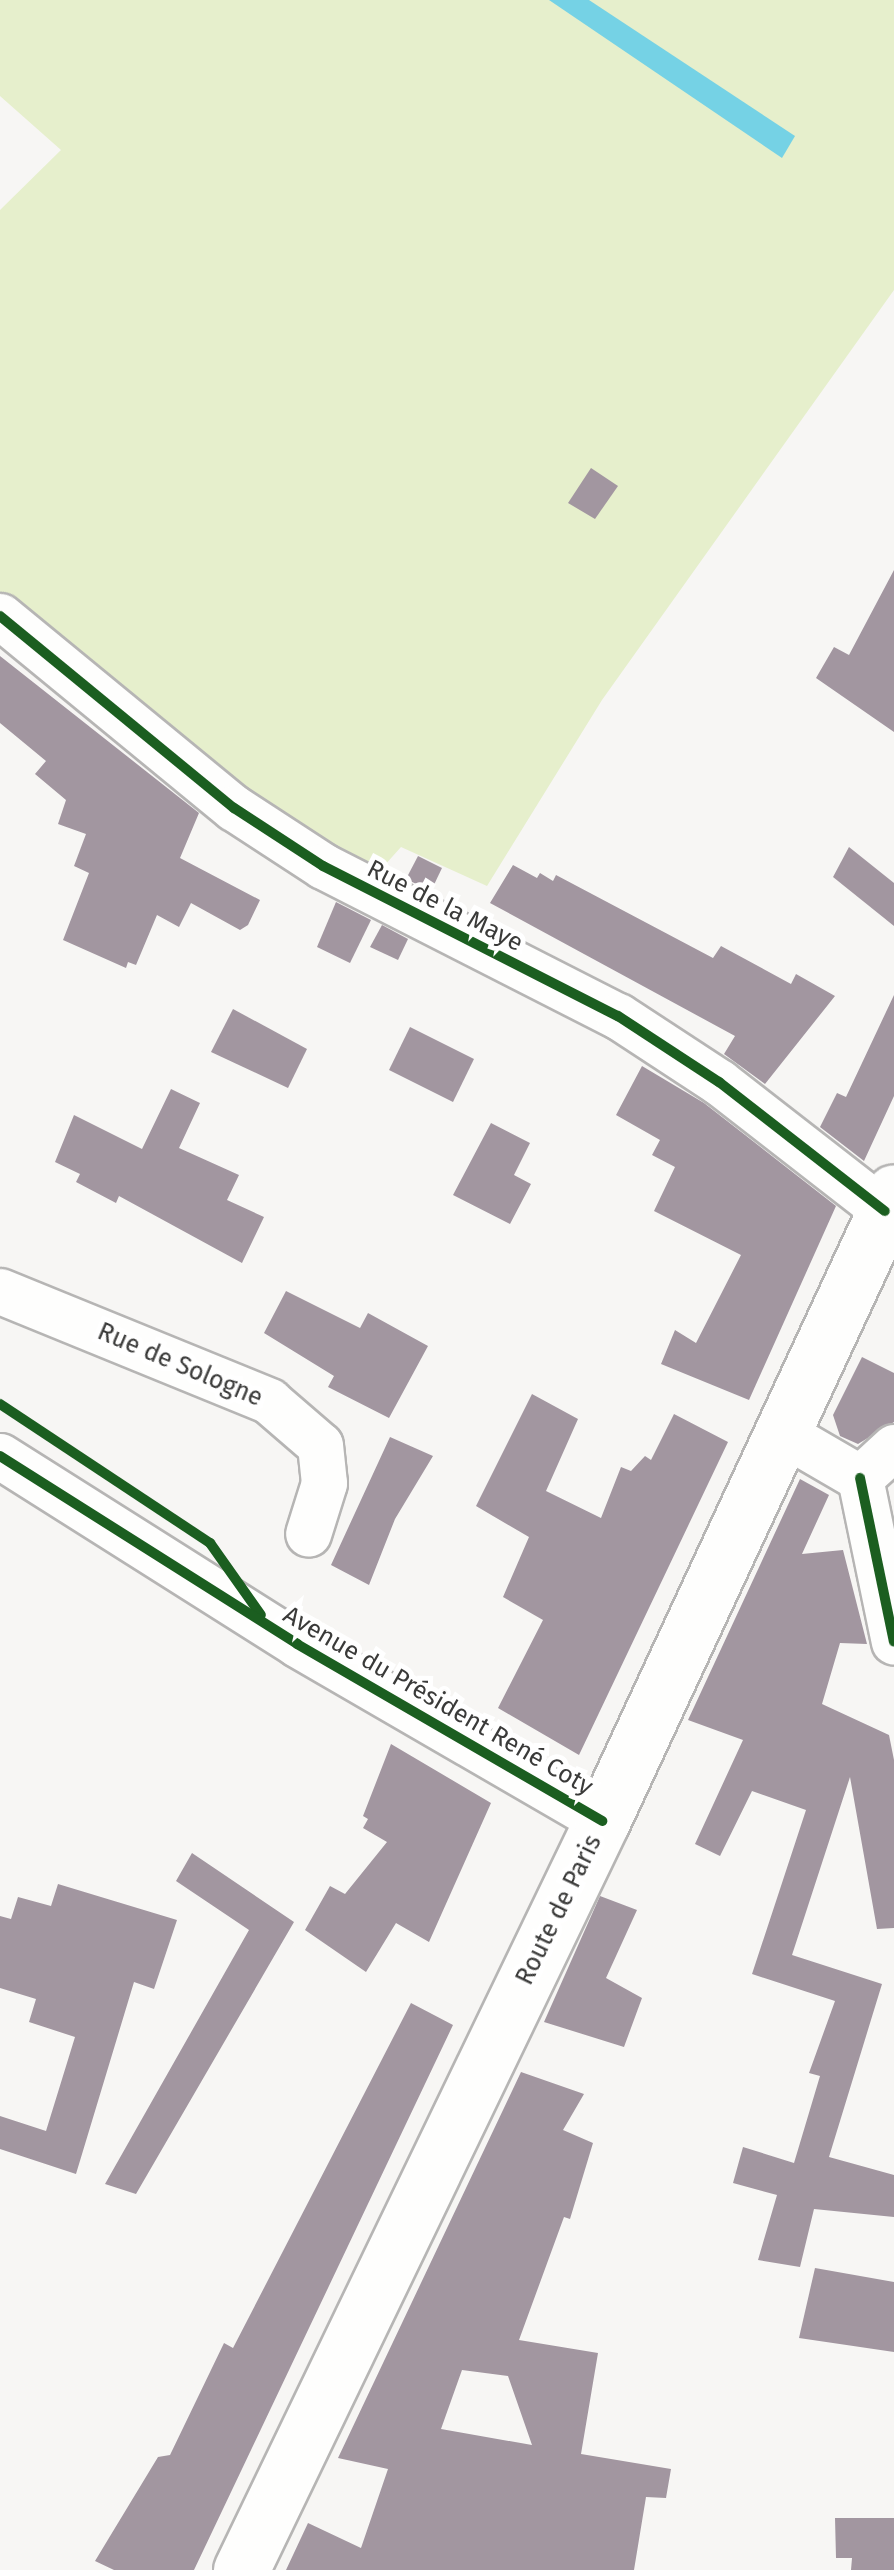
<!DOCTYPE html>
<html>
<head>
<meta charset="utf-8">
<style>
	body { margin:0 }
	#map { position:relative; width:894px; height:2570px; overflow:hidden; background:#f7f6f4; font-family:"Fira Sans",sans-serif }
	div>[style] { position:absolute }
	.green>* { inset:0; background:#e6efcc }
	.water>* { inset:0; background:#75d2e5 }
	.building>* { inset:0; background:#a296a0 }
	.roads { filter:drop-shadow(2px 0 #b6b5b4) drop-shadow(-2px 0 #b6b5b4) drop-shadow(0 2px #b6b5b4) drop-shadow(0 -2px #b6b5b4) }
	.minor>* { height:45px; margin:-22.5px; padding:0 22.5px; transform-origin:22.5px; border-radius:22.5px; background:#fefefd }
	.major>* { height:55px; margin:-27.5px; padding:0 27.5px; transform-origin:27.5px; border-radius:27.5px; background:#fefefd }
	.cycleway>* { height:10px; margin:-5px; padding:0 5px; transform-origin:5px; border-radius:5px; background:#1b5e20 }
	span { translate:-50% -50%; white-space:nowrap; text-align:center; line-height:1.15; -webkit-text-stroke:10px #fff; paint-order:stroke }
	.street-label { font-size:25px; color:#3a3a39 }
</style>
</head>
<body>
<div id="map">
	<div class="green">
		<i style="clip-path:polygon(0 0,894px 0,894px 290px,602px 700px,487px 886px,401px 847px,375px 876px,289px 825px,0 603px,0 210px,61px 150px,0 96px)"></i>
	</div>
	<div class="water">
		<i style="clip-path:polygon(549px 0,589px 0,795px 136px,782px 158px)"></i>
	</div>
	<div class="building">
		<i style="clip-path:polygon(591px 468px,618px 486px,595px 519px,568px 503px)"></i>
		<i style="clip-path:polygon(894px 570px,894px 732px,816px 678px,834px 647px,849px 655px)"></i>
		<i style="clip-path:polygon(0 656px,199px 813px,180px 858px,260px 900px,248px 925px,240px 930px,191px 903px,179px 927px,157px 915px,136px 965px,128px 962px,126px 968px,63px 940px,89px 873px,74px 866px,86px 834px,58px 824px,66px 800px,35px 774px,46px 761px,0 723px)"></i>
		<i style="clip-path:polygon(849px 847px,894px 883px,894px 926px,833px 877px)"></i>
		<i style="clip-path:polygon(418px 856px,442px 868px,431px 891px,406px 879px)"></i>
		<i style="clip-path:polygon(513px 865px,537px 878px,540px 873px,553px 881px,556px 875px,713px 958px,721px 946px,791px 984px,796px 974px,835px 996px,765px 1084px,724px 1054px,735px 1036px,490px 903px)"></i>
		<i style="clip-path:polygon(336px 902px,371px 920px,350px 963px,317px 947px)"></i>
		<i style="clip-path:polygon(382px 925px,408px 939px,398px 960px,370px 947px)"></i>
		<i style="clip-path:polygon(894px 995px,894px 1096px,864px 1161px,820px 1127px,837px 1093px,846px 1097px)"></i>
		<i style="clip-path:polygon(233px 1009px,307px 1049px,288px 1088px,211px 1052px)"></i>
		<i style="clip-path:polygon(410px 1027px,474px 1059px,453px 1102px,389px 1070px)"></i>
		<i style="clip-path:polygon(642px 1066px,704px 1103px,836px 1206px,749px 1400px,661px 1364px,675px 1330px,696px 1343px,741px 1255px,654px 1211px,675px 1167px,652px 1155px,660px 1140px,616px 1115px)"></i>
		<i style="clip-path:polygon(171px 1089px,200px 1103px,179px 1148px,239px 1175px,227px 1200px,264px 1217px,242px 1263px,119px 1196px,116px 1203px,76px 1182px,80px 1174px,55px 1162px,74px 1115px,142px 1149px)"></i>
		<i style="clip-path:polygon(491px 1123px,530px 1143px,514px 1175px,531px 1184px,510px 1224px,453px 1195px)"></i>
		<i style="clip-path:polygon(286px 1291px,360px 1328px,368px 1313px,428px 1346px,389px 1418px,328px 1387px,334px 1376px,264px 1333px)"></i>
		<i style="clip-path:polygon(862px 1357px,894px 1373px,894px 1422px,858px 1444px,840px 1436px,833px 1415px)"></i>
		<i style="clip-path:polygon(532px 1394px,578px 1419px,546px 1491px,601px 1518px,621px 1467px,631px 1471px,645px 1456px,651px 1460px,674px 1414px,728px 1442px,579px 1755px,498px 1708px,543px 1620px,503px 1597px,529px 1537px,476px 1506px)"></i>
		<i style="clip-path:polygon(390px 1437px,433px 1456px,395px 1519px,369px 1585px,331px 1565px)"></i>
		<i style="clip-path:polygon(800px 1479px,829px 1495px,802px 1554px,843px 1550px,867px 1644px,840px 1643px,822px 1704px,889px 1735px,894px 1760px,894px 1928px,877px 1929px,850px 1777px,792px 1955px,882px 1984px,829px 2157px,894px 2175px,894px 2217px,814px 2209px,800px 2267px,758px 2260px,777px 2195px,733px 2183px,743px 2147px,794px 2163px,820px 2076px,809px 2073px,835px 2001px,752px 1974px,806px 1810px,752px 1791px,720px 1856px,695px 1844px,743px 1740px,688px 1720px)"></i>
		<i style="clip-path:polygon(391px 1744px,491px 1803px,429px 1942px,396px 1923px,366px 1972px,305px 1930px,330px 1886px,345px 1894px,387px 1842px,363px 1828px,368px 1819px,363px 1816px)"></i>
		<i style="clip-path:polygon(192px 1853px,294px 1922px,136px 2194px,105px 2184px,249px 1930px,176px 1881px)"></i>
		<i style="clip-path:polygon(58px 1884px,177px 1920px,154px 1989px,134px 1982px,76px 2174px,0 2149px,0 2116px,46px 2131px,75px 2037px,29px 2022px,36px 1999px,0 1988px,0 1916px,11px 1919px,18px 1897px,51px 1906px)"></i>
		<i style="clip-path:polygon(600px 1896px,637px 1910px,606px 1978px,642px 1998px,624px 2047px,544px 2022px)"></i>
		<i style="clip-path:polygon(411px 2003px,453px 2025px,194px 2570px,114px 2570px,95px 2561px,158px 2457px,170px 2455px,224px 2343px,233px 2348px)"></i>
		<i style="clip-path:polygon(evenodd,521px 2072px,584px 2094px,563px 2130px,593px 2143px,570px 2219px,564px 2217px,519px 2340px,598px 2353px,581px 2454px,671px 2469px,666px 2498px,646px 2497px,634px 2570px,286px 2570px,308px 2523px,361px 2548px,388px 2469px,338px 2458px,521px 2072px,462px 2370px,508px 2376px,532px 2445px,441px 2429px,462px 2370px)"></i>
		<i style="clip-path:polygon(815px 2268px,894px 2282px,894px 2352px,799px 2338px)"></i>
		<i style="clip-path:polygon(835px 2518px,894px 2518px,894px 2570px,851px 2570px,852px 2558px,836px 2558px)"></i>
	</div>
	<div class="roads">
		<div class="minor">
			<i style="left:0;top:616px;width:303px;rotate:39.4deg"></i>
			<i style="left:234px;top:808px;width:106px;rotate:33.1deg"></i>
			<i style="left:323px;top:866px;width:331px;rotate:27deg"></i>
			<i style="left:618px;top:1016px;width:121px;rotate:33.2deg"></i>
			<i style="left:719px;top:1082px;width:210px;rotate:37.9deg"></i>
			<i style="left:0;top:1291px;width:291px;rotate:22.2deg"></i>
			<i style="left:269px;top:1401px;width:67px;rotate:40.8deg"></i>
			<i style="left:320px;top:1445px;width:38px;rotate:84deg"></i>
			<i style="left:324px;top:1483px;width:53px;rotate:107.4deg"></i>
			<i style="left:781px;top:1432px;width:91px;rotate:30.2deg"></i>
			<i style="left:860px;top:1478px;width:46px;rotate:-42.4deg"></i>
			<i style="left:0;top:1456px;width:352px;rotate:32.3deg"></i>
			<i style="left:297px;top:1644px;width:353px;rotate:30.1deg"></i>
			<i style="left:860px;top:1478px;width:167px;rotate:78.3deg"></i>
		</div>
		<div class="major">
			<i style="left:241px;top:2570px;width:831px;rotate:-64.27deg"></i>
			<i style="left:602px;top:1821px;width:693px;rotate:-65.1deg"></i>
		</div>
	</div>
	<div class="cycleway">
		<i style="left:0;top:616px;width:303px;rotate:39.4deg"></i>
		<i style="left:234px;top:808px;width:106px;rotate:33.1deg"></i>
		<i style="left:323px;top:866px;width:331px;rotate:27deg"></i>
		<i style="left:618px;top:1016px;width:121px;rotate:33.2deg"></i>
		<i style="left:719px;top:1082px;width:210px;rotate:37.9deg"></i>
		<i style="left:0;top:1404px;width:252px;rotate:33.5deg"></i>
		<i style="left:210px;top:1543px;width:88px;rotate:54.7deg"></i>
		<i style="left:0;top:1456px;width:352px;rotate:32.3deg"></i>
		<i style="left:297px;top:1644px;width:353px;rotate:30.1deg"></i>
		<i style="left:860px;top:1478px;width:167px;rotate:78.3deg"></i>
	</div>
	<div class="street-label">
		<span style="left:445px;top:906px;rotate:27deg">Rue de la Maye</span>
		<span style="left:180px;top:1365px;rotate:23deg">Rue de Sologne</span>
		<span style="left:438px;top:1701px;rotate:30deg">Avenue du Président René Coty</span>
		<span style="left:559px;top:1910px;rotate:-64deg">Route de Paris</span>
	</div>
</div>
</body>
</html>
